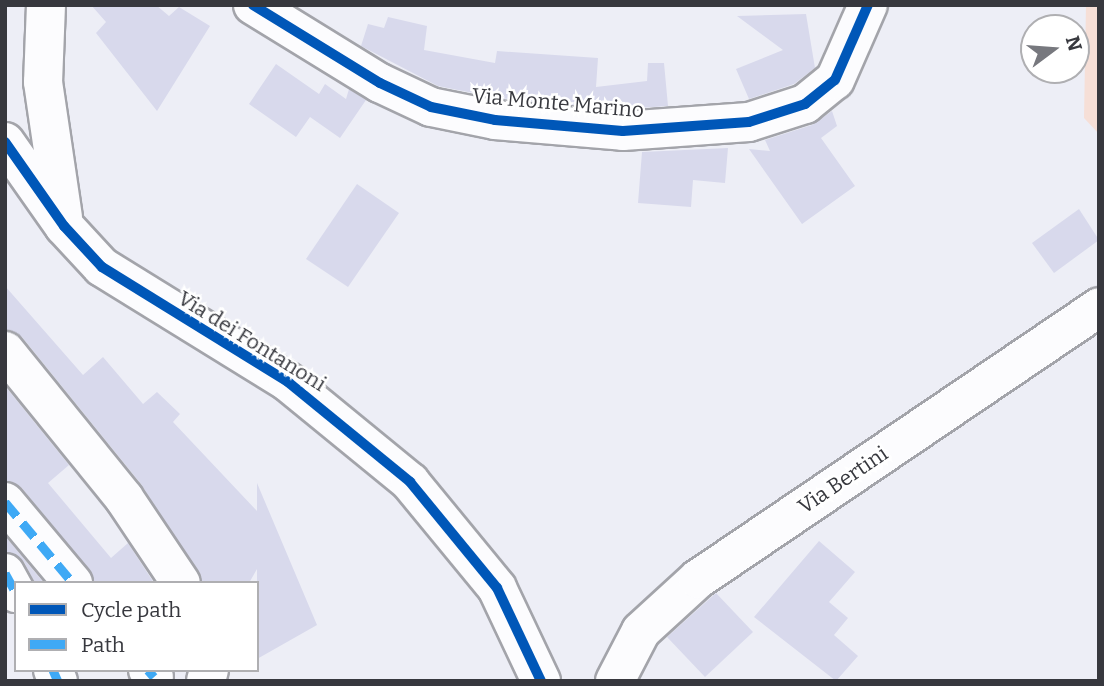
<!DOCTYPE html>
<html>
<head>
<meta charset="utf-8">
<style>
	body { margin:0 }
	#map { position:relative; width:1104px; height:686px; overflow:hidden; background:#edeef6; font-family:Bitter,serif }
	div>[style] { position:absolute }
	.green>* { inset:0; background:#f6dfd7 }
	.building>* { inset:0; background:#d8d9ec }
	.roads { filter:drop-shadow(2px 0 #a3a4aa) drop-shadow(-2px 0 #a3a4aa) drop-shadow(0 2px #a3a4aa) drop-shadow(0 -2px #a3a4aa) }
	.street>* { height:38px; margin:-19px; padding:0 19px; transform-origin:19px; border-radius:19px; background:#fcfcfe }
	.quiet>* { height:9px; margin-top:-4.5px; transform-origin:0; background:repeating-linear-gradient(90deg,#3fa9f5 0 18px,transparent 0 27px) }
	.cycleway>* { height:10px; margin:-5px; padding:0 5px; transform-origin:5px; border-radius:5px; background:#0057b8 }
	span { translate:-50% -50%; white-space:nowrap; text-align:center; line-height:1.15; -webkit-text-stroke:5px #fff; paint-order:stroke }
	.street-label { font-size:21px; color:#37383e }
	.frame { position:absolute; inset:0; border:7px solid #37383e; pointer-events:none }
	.legend { position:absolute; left:14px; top:581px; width:245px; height:91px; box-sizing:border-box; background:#fff; border:2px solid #afafb2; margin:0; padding:9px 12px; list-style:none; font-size:21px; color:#37383e }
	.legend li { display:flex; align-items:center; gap:14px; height:35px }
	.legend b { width:35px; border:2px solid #afafb2 }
	.north { position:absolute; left:1020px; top:14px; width:70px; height:70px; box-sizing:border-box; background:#fff; border:2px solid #afafb2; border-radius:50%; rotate:74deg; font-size:19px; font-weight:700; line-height:28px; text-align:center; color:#37383e }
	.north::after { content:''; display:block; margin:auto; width:24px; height:32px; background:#77787e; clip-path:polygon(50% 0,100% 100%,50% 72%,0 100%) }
</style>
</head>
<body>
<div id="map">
	<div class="green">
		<i style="clip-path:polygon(1086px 5px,1099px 5px,1099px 134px,1084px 118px)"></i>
	</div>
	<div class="building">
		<i style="clip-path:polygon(91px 5px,156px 5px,169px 16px,179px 7px,210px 26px,157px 111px,96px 33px,106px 22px)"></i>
		<i style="clip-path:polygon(806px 14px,815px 68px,794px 84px,749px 99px,736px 69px,783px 50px,737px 16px)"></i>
		<i style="clip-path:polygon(388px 17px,427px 26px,424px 50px,495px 63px,497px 51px,598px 58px,596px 87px,647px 81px,648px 63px,664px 63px,668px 106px,623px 109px,498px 98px,438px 86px,361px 46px,368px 24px,384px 28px)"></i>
		<i style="clip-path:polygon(276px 64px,319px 94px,325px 84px,346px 99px,349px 89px,366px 100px,340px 138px,310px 117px,296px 137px,249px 104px)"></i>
		<i style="clip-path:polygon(832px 111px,837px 126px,821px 138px,855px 186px,802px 224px,749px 149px,770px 151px,765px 140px,812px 125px)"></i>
		<i style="clip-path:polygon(728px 148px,725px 183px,693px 180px,691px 207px,638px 203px,642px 152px)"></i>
		<i style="clip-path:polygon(357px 184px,399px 213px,348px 287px,306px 259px)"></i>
		<i style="clip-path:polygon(1079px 209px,1099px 240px,1054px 273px,1032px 243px)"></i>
		<i style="clip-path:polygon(5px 286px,83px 375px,103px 357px,143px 404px,157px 392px,180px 414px,173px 422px,257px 511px,257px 483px,317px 625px,257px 659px,257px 569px,249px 583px,203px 583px,141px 484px,22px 337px,5px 330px)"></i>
		<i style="clip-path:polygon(5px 386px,69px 465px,48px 483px,111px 558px,128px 543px,154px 583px,94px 583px,22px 488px,5px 481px)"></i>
		<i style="clip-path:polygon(5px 536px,44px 583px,35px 583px,24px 562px,5px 551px)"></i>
		<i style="clip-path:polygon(819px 541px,855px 572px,829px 602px,848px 618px,834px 635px,858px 656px,836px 681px,754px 617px)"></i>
		<i style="clip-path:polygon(716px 593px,753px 632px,705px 677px,667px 637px)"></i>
	</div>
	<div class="roads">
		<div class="street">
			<i style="left:46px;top:5px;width:77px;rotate:92.2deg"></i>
			<i style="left:43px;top:82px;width:137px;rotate:81.6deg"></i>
			<i style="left:253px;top:5px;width:149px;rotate:31.6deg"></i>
			<i style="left:380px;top:83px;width:56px;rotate:25.2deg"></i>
			<i style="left:431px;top:107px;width:65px;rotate:11.5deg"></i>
			<i style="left:495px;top:120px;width:128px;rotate:4.9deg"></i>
			<i style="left:623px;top:131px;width:126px;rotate:-4.1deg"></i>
			<i style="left:749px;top:122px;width:59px;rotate:-17.8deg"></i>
			<i style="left:805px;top:104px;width:38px;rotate:-39deg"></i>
			<i style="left:835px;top:80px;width:82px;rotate:-66.3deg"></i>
			<i style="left:5px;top:142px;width:103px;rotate:54.9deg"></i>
			<i style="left:64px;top:226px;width:56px;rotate:47.2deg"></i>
			<i style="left:102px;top:267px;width:219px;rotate:31.7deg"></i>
			<i style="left:288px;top:382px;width:158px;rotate:39.3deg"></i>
			<i style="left:410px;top:482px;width:137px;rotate:50.6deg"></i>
			<i style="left:497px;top:588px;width:103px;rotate:64.7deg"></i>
			<i style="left:5px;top:351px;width:189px;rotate:51deg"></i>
			<i style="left:124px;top:498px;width:102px;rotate:56.2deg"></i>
			<i style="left:5px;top:502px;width:106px;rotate:50deg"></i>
			<i style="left:5px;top:573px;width:23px;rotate:61deg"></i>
			<i style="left:53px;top:670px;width:12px;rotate:66deg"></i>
			<i style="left:148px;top:670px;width:9px;rotate:49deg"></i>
			<i style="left:206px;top:681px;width:11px;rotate:-75deg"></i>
			<i style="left:615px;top:681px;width:56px;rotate:-62.5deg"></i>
			<i style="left:641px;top:631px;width:77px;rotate:-42.4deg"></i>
			<i style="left:698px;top:579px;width:485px;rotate:-34.1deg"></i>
		</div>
	</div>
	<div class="quiet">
		<i style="left:5px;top:502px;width:106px;rotate:50deg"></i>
		<i style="left:5px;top:573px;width:23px;rotate:61deg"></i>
		<i style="left:53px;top:670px;width:12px;rotate:66deg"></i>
		<i style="left:148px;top:670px;width:9px;rotate:49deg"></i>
	</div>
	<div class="cycleway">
		<i style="left:253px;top:5px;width:149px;rotate:31.6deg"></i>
		<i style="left:380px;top:83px;width:56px;rotate:25.2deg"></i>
		<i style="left:431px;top:107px;width:65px;rotate:11.5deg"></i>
		<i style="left:495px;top:120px;width:128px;rotate:4.9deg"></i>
		<i style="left:623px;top:131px;width:126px;rotate:-4.1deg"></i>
		<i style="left:749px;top:122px;width:59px;rotate:-17.8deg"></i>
		<i style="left:805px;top:104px;width:38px;rotate:-39deg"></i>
		<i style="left:835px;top:80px;width:82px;rotate:-66.3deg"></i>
		<i style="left:5px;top:142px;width:103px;rotate:54.9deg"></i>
		<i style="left:64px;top:226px;width:56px;rotate:47.2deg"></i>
		<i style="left:102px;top:267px;width:219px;rotate:31.7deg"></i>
		<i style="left:288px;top:382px;width:158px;rotate:39.3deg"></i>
		<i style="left:410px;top:482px;width:137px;rotate:50.6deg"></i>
		<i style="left:497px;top:588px;width:103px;rotate:64.7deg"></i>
	</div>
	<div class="street-label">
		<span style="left:558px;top:103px;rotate:5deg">Via Monte Marino</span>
		<span style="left:252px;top:341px;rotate:32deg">Via dei Fontanoni</span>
		<span style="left:843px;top:480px;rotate:-34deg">Via Bertini</span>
	</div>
	<div class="frame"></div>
	<ul class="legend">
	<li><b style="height:9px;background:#0057b8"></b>Cycle path</li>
	<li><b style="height:9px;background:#3fa9f5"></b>Path</li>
	</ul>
	<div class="north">N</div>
</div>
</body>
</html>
